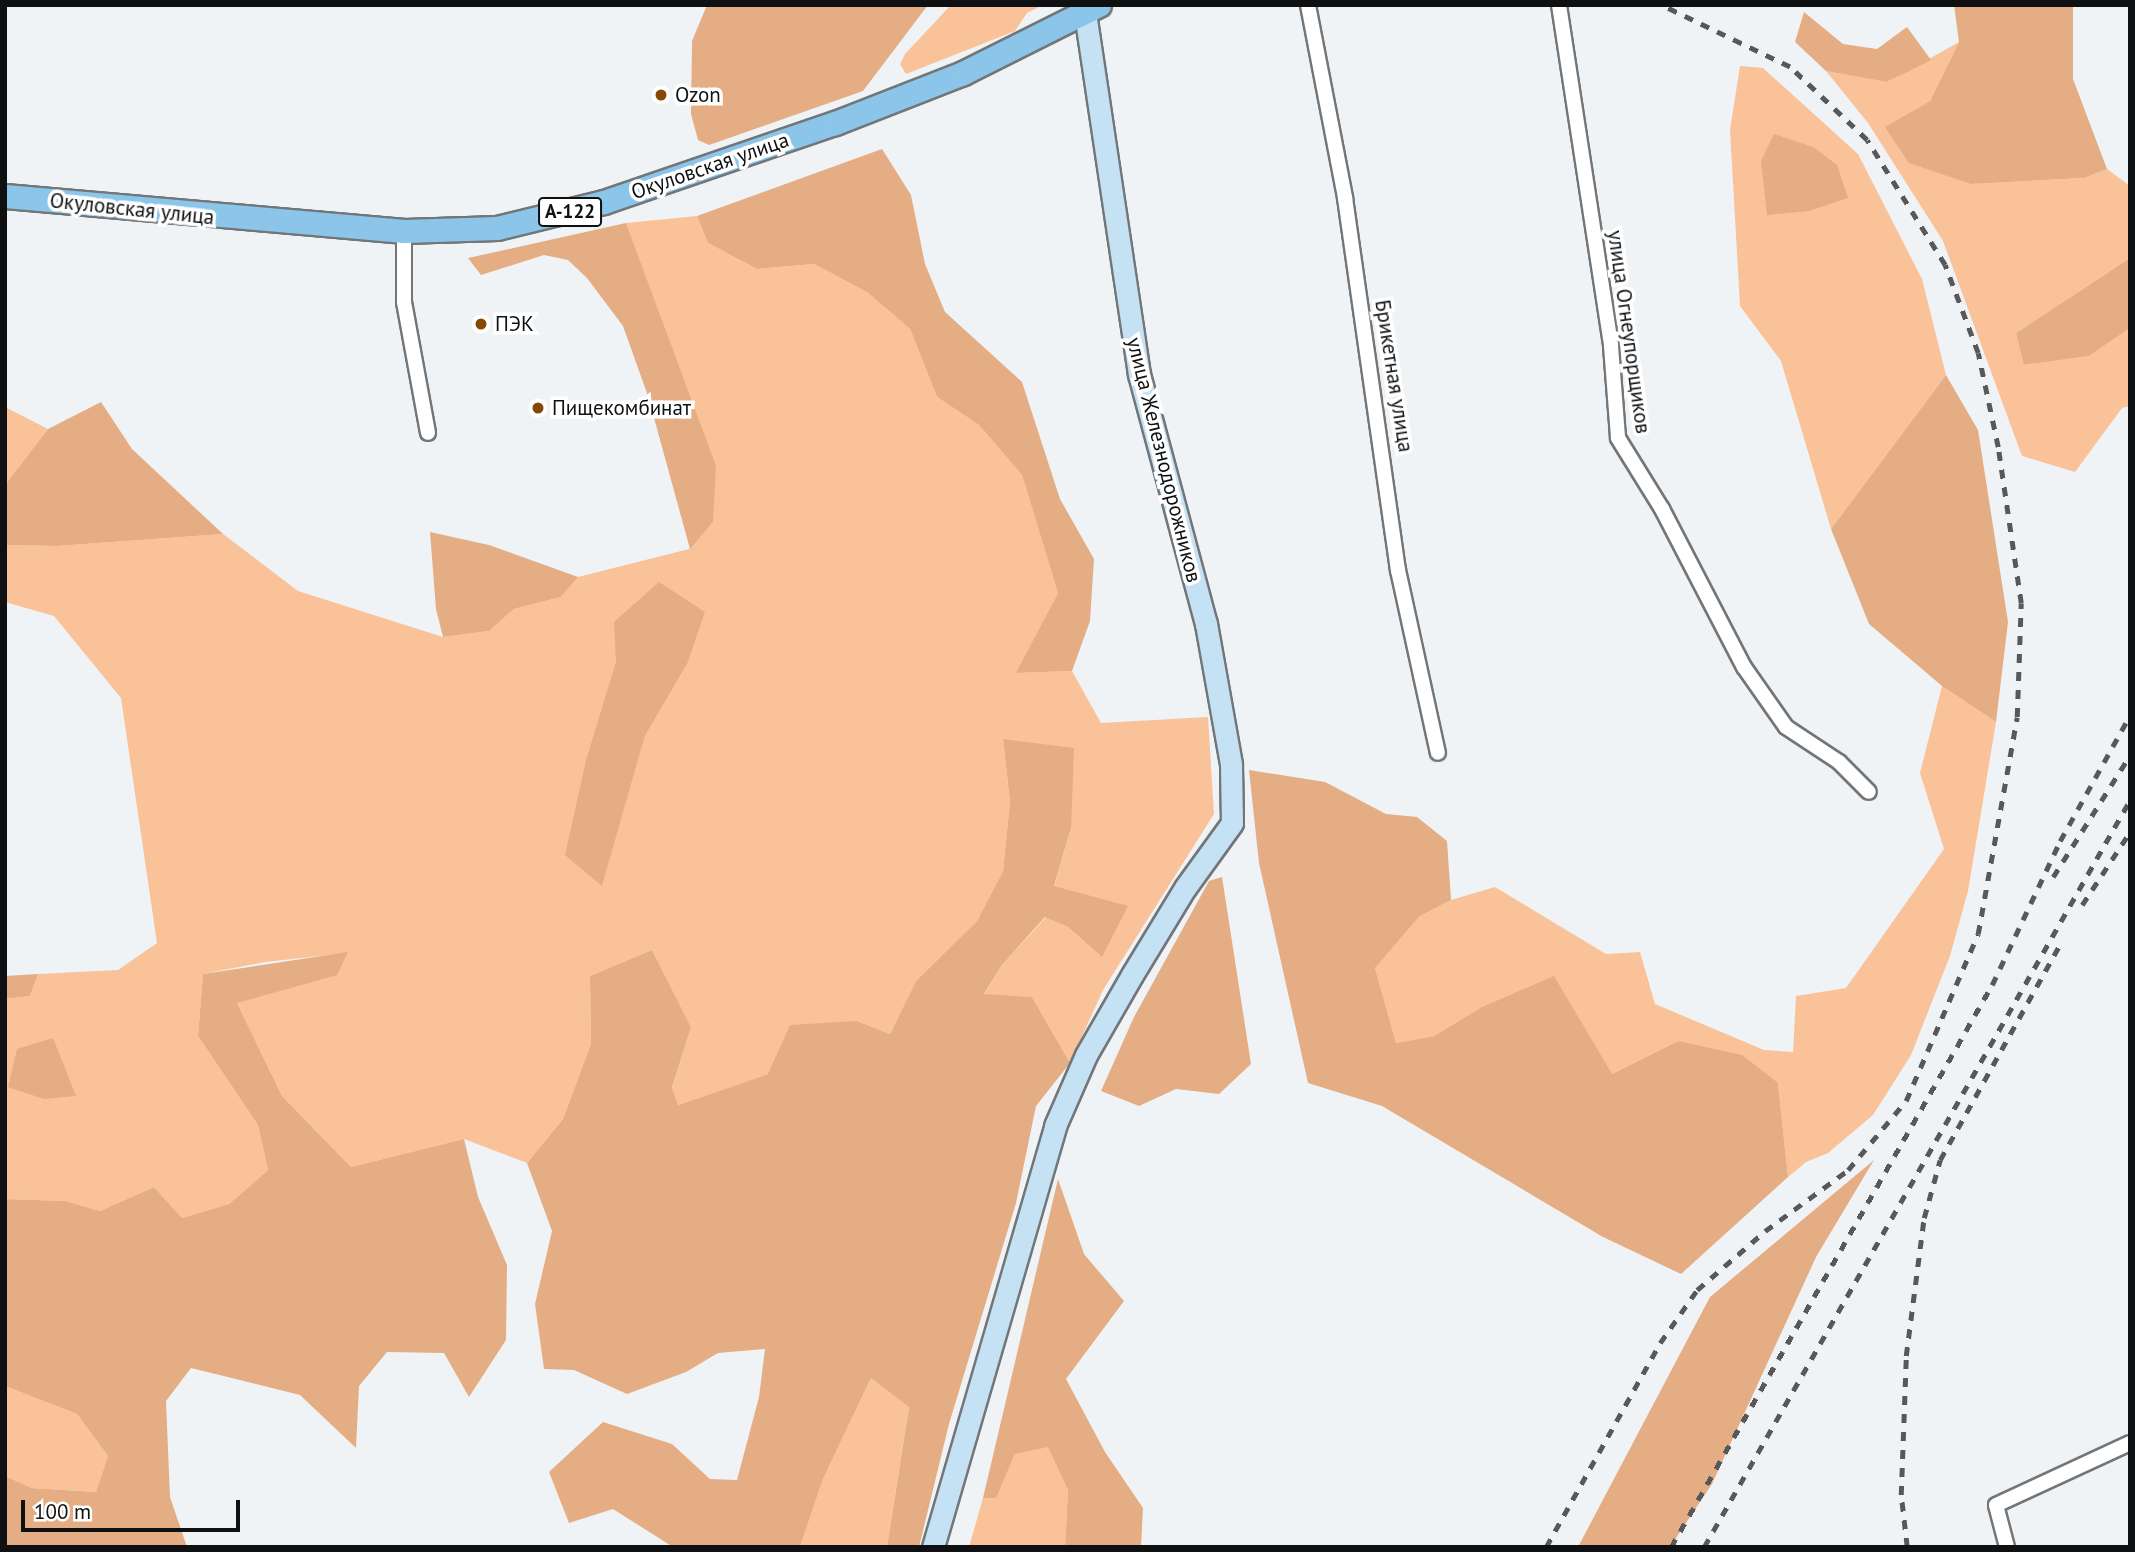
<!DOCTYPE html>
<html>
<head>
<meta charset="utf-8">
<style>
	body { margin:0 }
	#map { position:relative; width:2135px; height:1552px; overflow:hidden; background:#f0f3f6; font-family:"PT Sans",sans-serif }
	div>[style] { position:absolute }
	.green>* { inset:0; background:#f9c298 }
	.forest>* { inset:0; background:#e4ad83 }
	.roads { filter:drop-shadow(2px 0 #737678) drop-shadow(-2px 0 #737678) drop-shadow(0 2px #737678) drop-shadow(0 -2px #737678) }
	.street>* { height:14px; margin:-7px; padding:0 7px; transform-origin:7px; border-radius:7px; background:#fff }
	.secondary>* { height:21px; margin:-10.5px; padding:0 10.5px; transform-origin:10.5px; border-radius:10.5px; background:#c5e2f4 }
	.primary>* { height:23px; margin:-11.5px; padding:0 11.5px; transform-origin:11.5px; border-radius:11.5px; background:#8bc6ea }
	.rail>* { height:4.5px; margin-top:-2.25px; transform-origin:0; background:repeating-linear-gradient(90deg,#57585a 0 9px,transparent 0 18px) }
	.dots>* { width:19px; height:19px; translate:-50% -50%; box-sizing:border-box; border:4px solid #fff; border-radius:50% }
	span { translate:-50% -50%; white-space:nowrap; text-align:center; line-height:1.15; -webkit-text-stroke:7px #fff; paint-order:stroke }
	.shield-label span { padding:2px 5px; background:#fff; border:2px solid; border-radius:5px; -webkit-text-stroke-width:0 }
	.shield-label { font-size:19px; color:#0f1011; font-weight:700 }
	.poi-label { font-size:21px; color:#0f1011 }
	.left { translate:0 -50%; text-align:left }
	.street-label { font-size:21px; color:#0f1011 }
	.frame { position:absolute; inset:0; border:7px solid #0f1011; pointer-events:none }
	.scale { position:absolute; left:21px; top:1500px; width:219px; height:32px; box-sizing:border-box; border:4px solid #0f1011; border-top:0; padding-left:9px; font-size:21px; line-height:24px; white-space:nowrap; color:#0f1011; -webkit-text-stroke:5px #fff; paint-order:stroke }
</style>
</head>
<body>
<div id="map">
	<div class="green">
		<i style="clip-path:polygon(951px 5px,1043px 5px,1027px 13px,1015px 31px,906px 74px,900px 64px,905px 54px)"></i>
		<i style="clip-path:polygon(1959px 42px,1930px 101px,1886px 127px,1971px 184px,2084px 178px,2107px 169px,2130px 186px,2130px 258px,2016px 333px,2025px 365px,2089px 356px,2130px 328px,2130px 406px,2122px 408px,2075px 472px,2022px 456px,1943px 241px,1868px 123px,1826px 71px,1888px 82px)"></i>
		<i style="clip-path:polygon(1740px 66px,1763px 68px,1858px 154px,1922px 279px,1946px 375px,1831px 529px,1781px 361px,1740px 306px,1730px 130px)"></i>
		<i style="clip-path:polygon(evenodd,697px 216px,708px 243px,757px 269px,814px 264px,867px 292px,910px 329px,937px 397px,979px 425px,1022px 475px,1058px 593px,1017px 673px,1072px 671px,1101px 723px,1208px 717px,1214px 814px,1103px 990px,1070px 1063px,1032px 997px,984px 995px,1002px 965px,1046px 917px,1068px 927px,1102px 957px,1054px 887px,1071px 828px,1003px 739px,1010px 802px,1003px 871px,977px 921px,916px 981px,890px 1034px,857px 1021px,768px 1074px,678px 1105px,672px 1089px,691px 1027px,652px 950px,590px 976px,591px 1044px,563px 1119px,527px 1163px,464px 1139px,351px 1167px,282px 1096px,237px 1003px,283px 989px,348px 953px,265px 962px,203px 974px,198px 1036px,258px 1125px,268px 1170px,229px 1204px,182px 1218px,154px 1187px,100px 1211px,65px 1201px,5px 1199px,5px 999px,30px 996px,38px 974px,118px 970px,157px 943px,121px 698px,54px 616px,5px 602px,5px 545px,57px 546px,223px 534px,298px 591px,443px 637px,489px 631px,514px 609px,561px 597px,578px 577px,689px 549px,713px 522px,715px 466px,626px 223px,697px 216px,616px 661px,687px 664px,645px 736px,602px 885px,587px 756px,616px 661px)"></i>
		<i style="clip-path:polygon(5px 407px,48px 429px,5px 485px)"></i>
		<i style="clip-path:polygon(1942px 686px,1996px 722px,1968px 891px,1950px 956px,1911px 1055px,1873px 1115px,1828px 1153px,1806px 1162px,1788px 1177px,1778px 1083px,1678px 1041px,1612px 1074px,1480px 1008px,1434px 1036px,1396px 1043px,1375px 968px,1420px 916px,1451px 900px,1495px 887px,1606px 954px,1640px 952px,1655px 1004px,1764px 1050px,1793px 1052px,1796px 996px,1846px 988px,1944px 849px,1920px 773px)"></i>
		<i style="clip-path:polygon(871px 1378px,909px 1406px,887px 1547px,800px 1547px,823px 1479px)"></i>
		<i style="clip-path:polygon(5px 1386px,77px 1414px,108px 1456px,96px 1492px,30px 1488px,5px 1476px)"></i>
		<i style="clip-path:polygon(1048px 1446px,1068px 1490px,1065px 1547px,969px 1547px,983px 1498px,996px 1497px,1015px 1454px)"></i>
	</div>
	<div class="forest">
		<i style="clip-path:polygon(707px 5px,928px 5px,863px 91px,709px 145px,698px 140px,691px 114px,692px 41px)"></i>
		<i style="clip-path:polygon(1954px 5px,2073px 5px,2073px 79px,2107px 169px,2084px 178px,1971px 184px,1909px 163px,1885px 127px,1930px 101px,1959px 42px)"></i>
		<i style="clip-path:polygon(1804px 12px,1843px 44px,1877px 49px,1907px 27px,1931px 60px,1887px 82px,1826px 71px,1795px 42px)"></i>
		<i style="clip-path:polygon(1774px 134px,1813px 147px,1837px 165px,1848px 198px,1809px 211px,1767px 215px,1761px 161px)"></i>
		<i style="clip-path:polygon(882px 149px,911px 195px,925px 264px,945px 312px,1022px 382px,1060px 499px,1094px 559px,1090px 621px,1072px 671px,1016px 673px,1058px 593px,1022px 475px,979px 425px,937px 397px,910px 329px,867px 292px,814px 264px,757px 269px,708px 243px,697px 216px)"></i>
		<i style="clip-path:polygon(626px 223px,716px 466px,713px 522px,690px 549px,648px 396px,623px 326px,587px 278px,568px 260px,544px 255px,481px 275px,468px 258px)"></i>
		<i style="clip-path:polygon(2130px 258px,2130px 328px,2089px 356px,2024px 365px,2016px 333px)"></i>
		<i style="clip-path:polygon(1946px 375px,1978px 430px,2008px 622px,1996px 722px,1942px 686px,1869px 624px,1831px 529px)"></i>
		<i style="clip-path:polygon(101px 402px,132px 449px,223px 534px,57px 546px,5px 545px,5px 485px,48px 429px)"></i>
		<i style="clip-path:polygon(430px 532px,489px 545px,578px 577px,561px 597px,514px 609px,489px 631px,443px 637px,436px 609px)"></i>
		<i style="clip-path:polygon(659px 582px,705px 612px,687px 664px,645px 736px,602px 886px,565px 855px,587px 756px,616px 661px,614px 622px)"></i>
		<i style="clip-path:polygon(1003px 739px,1074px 748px,1071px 828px,1054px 886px,1128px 906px,1102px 957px,1068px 927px,1045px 917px,1002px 965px,984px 994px,1032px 997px,1070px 1063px,1036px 1106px,1016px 1203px,949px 1424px,919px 1547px,887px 1547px,909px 1407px,871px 1378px,823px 1479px,800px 1547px,673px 1547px,613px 1509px,569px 1523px,549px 1472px,603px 1422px,672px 1444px,710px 1479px,737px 1480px,759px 1397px,765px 1349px,718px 1353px,686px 1372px,627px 1394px,574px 1370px,544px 1369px,535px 1304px,552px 1231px,527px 1163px,563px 1119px,591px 1044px,590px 976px,652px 950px,691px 1027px,672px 1088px,678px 1105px,768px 1074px,790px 1025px,857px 1021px,890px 1034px,916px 981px,977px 921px,1003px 871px,1010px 802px)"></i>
		<i style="clip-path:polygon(1249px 770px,1325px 782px,1386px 814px,1417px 817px,1447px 841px,1451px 900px,1420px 916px,1375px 968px,1396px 1043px,1434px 1036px,1480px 1008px,1554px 976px,1612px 1074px,1678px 1041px,1742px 1055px,1778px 1083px,1788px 1177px,1681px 1274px,1603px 1237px,1382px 1106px,1308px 1083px,1259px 863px)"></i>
		<i style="clip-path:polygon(1222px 877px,1251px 1064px,1219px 1094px,1176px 1089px,1139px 1106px,1101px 1091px,1134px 1017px,1209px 881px)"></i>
		<i style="clip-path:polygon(348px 952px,337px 975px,237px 1003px,282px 1096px,351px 1167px,464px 1139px,478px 1197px,507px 1265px,506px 1340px,469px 1397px,444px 1353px,387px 1352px,359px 1386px,356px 1448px,300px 1395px,191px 1368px,166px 1401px,170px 1497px,187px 1547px,5px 1547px,5px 1476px,31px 1488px,96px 1492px,108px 1456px,77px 1414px,5px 1386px,5px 1199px,65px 1201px,100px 1211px,154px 1187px,182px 1218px,229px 1204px,268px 1170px,258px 1125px,198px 1036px,203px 974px)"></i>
		<i style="clip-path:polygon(38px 974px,30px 996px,5px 999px,5px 976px)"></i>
		<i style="clip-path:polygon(53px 1038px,76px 1096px,44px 1099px,8px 1087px,17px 1049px)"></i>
		<i style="clip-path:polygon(1874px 1160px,1816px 1257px,1712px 1484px,1670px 1547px,1578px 1547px,1710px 1297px)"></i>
		<i style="clip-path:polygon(1058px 1179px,1084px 1254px,1124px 1301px,1066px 1379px,1105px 1452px,1143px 1508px,1141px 1547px,1065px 1547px,1068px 1490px,1048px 1447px,1015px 1454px,996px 1498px,983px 1498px)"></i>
	</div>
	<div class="roads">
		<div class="street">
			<i style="left:1308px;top:5px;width:197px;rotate:79.1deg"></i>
			<i style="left:1345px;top:198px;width:376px;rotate:81.9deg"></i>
			<i style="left:1398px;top:570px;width:187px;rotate:77.7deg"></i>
			<i style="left:1559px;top:5px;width:345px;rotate:81.3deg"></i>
			<i style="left:1611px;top:346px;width:92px;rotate:85.6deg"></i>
			<i style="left:1618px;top:438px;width:84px;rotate:58.2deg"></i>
			<i style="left:1662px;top:509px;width:178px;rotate:62.6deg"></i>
			<i style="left:1744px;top:667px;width:73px;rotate:55deg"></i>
			<i style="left:1786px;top:727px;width:64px;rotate:33.4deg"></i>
			<i style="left:1839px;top:762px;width:42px;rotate:45deg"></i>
			<i style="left:404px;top:231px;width:71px;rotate:90deg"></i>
			<i style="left:404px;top:302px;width:133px;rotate:79.6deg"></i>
			<i style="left:2007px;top:1547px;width:43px;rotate:-104.7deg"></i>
			<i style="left:1996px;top:1505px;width:148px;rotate:-24.8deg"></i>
		</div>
		<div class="secondary">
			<i style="left:933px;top:1547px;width:438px;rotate:-73.8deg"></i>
			<i style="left:1055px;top:1126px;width:77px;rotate:-66.4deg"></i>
			<i style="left:1086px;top:1055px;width:92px;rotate:-60.1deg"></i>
			<i style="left:1132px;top:975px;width:102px;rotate:-58.7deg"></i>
			<i style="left:1185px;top:888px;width:80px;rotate:-54.1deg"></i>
			<i style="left:1232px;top:823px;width:59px;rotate:-91deg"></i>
			<i style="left:1231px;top:764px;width:142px;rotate:-100.1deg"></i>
			<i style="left:1206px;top:624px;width:259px;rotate:-105deg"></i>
			<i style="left:1139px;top:374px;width:365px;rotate:-98.5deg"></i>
		</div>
		<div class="primary">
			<i style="left:5px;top:196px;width:401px;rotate:5deg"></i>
			<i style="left:404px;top:231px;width:93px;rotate:-1.8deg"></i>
			<i style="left:497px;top:228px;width:110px;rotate:-13.7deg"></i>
			<i style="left:604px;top:202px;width:244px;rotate:-18.9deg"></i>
			<i style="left:835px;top:123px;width:137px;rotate:-21.3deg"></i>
			<i style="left:963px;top:73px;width:152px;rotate:-26.6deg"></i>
		</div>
	</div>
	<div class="rail">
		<i style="left:2053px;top:877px;width:144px;rotate:-57.7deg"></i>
		<i style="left:2082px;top:905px;width:87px;rotate:-56.7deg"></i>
		<i style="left:1546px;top:1547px;width:234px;rotate:-60.8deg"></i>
		<i style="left:1660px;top:1343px;width:65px;rotate:-55.1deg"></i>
		<i style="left:1697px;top:1290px;width:90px;rotate:-40.9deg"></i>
		<i style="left:1765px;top:1231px;width:103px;rotate:-36.3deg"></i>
		<i style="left:1848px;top:1170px;width:90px;rotate:-50deg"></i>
		<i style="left:1906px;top:1101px;width:182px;rotate:-66.7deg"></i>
		<i style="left:1978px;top:934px;width:220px;rotate:-79.8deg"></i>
		<i style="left:2017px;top:717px;width:114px;rotate:-88deg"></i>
		<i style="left:2021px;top:603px;width:158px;rotate:-98.4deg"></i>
		<i style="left:1998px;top:447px;width:96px;rotate:-102deg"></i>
		<i style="left:1978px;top:353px;width:94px;rotate:-110.6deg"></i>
		<i style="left:1945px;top:265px;width:147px;rotate:-122deg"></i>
		<i style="left:1867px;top:140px;width:106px;rotate:-136.5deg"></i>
		<i style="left:1790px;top:67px;width:143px;rotate:-154.3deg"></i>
		<i style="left:1671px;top:1547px;width:647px;rotate:-60.27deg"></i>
		<i style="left:1992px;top:985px;width:159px;rotate:-64.7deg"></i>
		<i style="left:2060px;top:841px;width:144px;rotate:-60.9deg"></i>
		<i style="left:1704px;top:1547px;width:860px;rotate:-60.3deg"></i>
		<i style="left:1907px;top:1547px;width:52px;rotate:-96.6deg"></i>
		<i style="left:1901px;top:1495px;width:139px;rotate:-87.9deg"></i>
		<i style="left:1906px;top:1356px;width:139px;rotate:-82.6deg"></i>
		<i style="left:1924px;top:1218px;width:60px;rotate:-74.6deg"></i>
		<i style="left:1940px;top:1160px;width:247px;rotate:-60.9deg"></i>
	</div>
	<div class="dots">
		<i style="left:661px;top:95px;background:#854805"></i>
		<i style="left:481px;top:324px;background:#854805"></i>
		<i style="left:538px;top:408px;background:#854805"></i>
	</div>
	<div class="shield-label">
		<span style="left:570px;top:212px">А-122</span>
	</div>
	<div class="poi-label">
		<span class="left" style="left:675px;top:95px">Ozon</span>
		<span class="left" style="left:495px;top:324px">ПЭК</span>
		<span class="left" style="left:552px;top:408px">Пищекомбинат</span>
	</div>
	<div class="street-label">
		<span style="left:710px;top:166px;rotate:-19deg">Окуловская улица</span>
		<span style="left:132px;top:209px;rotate:6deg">Окуловская улица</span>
		<span style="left:1629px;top:332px;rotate:82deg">улица Огнеупорщиков</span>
		<span style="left:1394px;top:376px;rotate:81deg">Брикетная улица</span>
		<span style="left:1164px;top:460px;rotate:76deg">улица Железнодорожников</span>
	</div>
	<div class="frame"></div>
	<div class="scale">100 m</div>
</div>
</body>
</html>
